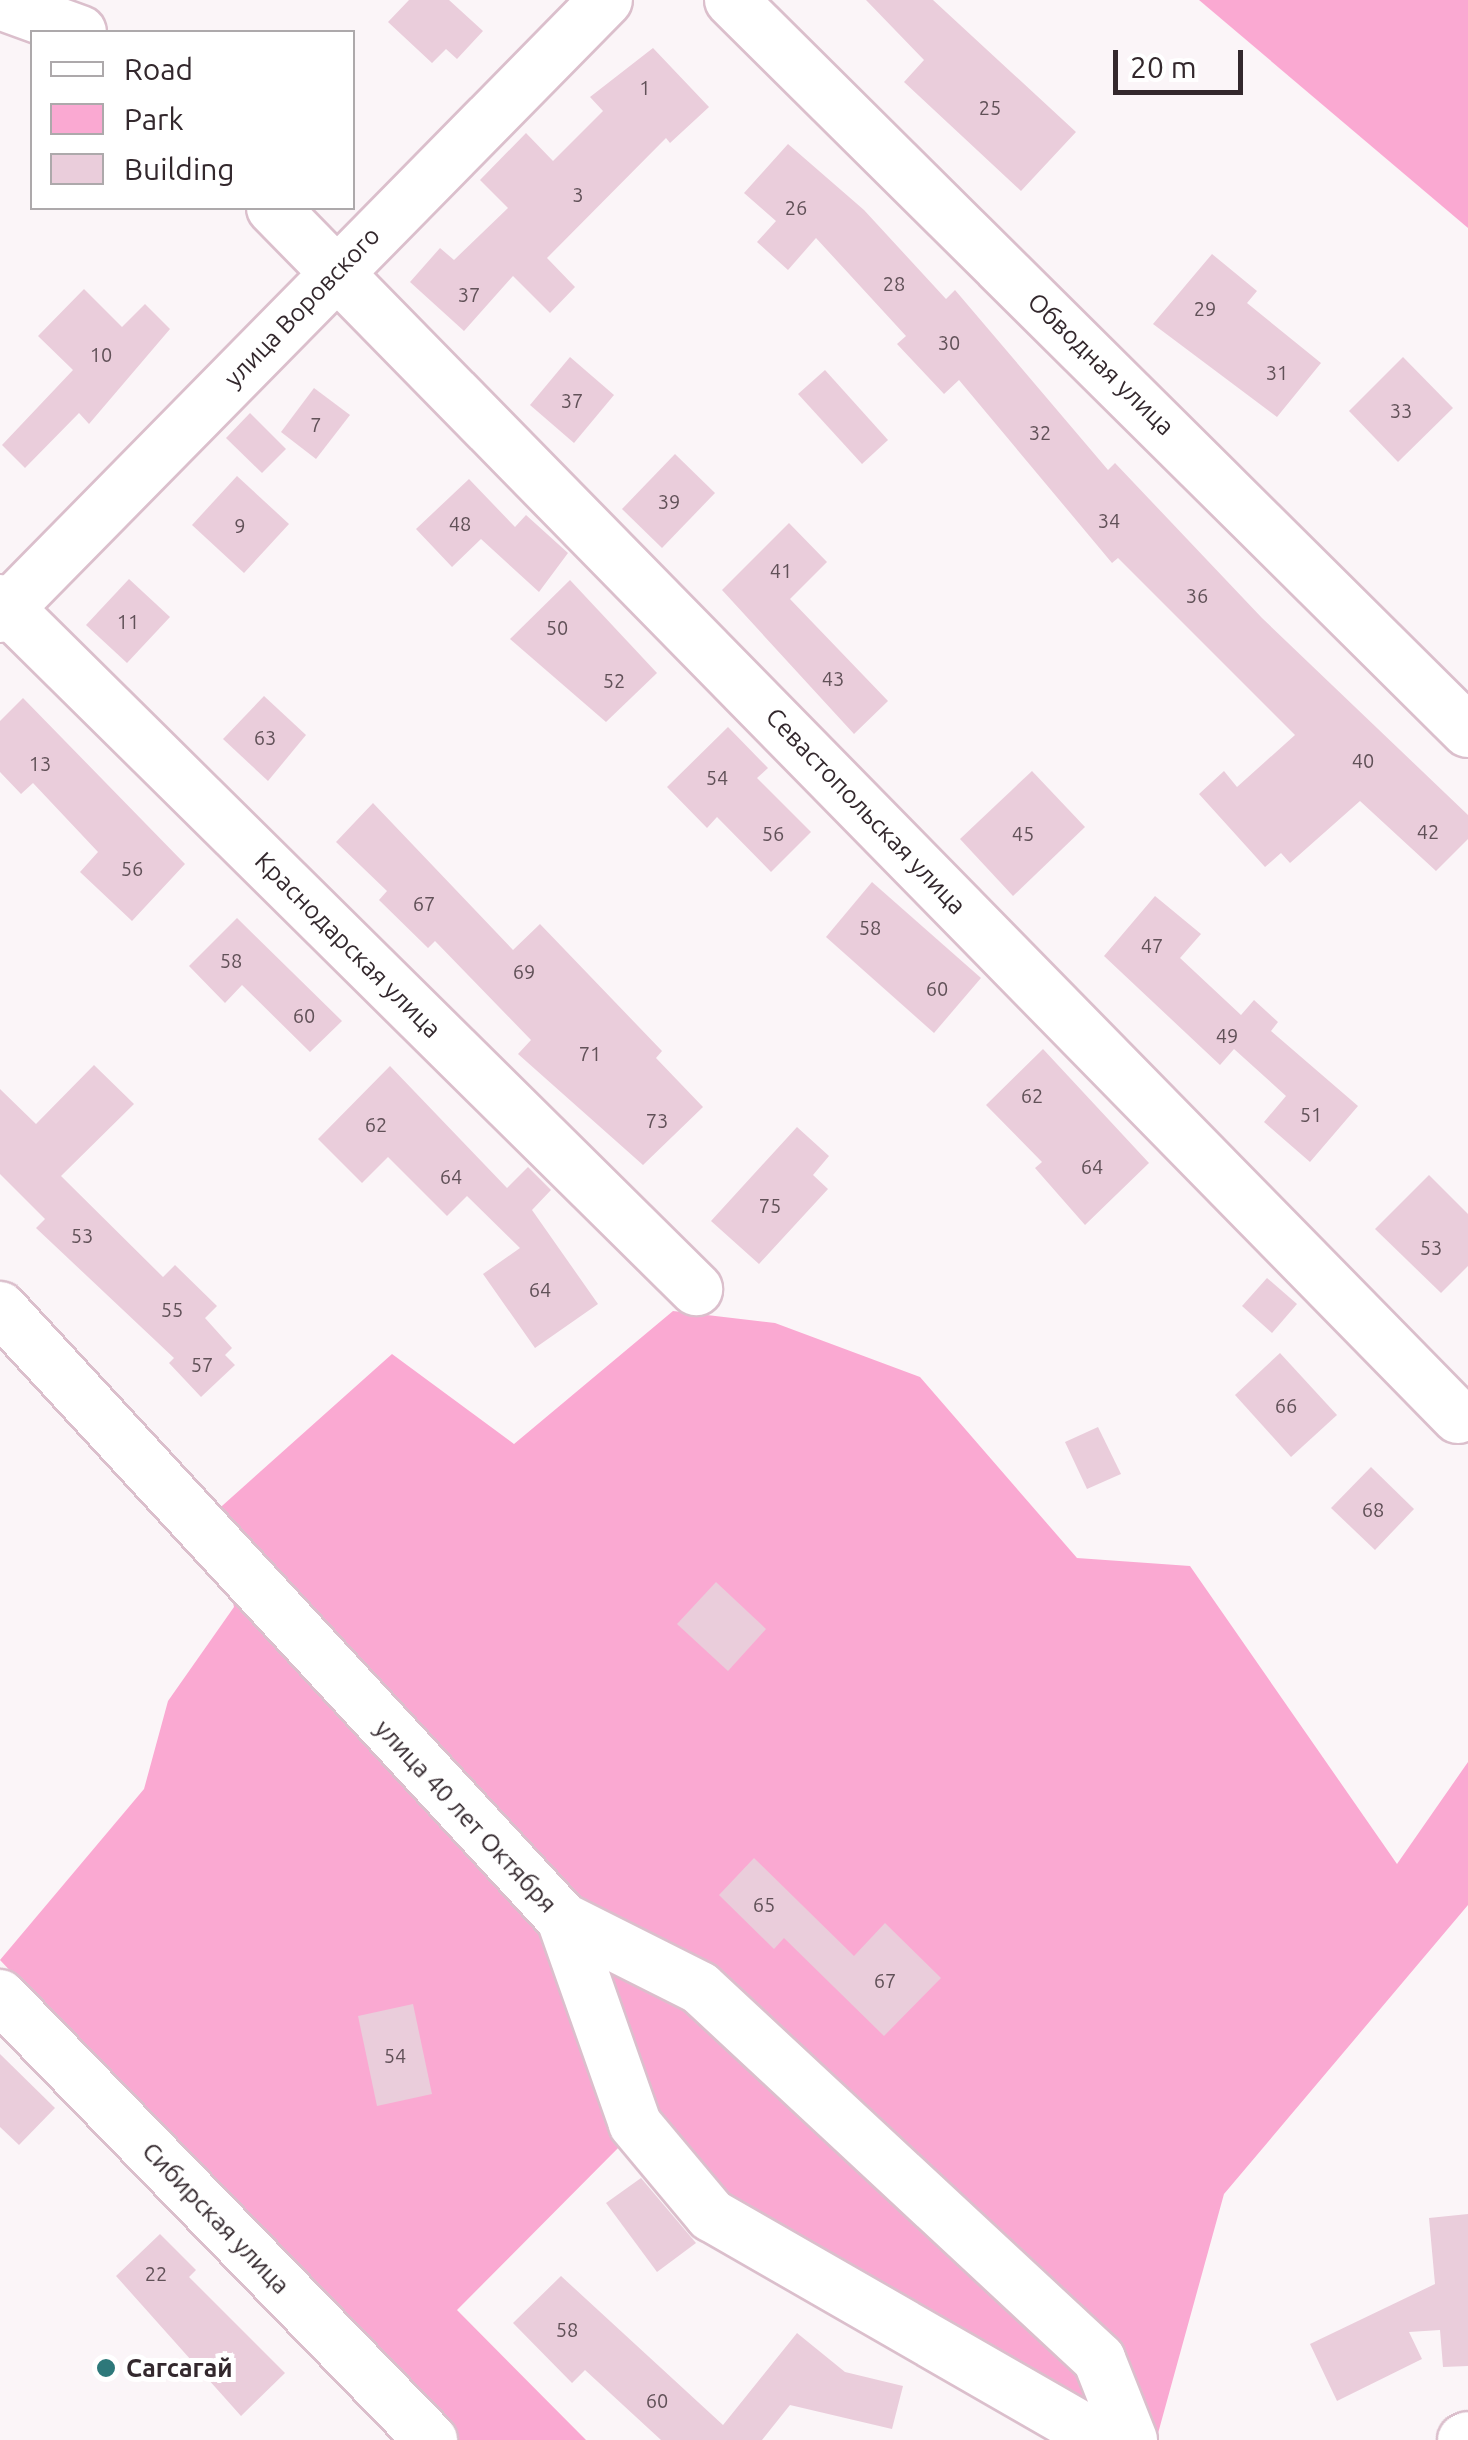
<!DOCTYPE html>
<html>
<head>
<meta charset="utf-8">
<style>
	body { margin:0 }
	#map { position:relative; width:1468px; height:2440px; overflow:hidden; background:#fbf5f8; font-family:Ubuntu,sans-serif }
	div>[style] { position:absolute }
	.green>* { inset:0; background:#faa9d2 }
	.building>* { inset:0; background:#eacddb }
	.roads { filter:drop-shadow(2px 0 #dbbfcc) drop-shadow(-2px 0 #dbbfcc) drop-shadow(0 2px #dbbfcc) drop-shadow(0 -2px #dbbfcc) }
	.minor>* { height:52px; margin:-26px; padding:0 26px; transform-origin:26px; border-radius:26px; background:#fff }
	.dots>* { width:28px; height:28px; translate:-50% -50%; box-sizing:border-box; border:5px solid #fff; border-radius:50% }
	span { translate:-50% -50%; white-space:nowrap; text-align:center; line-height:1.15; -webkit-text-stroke:10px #fff; paint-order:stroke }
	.number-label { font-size:20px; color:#615158 }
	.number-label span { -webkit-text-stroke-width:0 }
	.street-label { font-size:25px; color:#33282d }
	.poi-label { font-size:25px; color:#33282d; font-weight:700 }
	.left { translate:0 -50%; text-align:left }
	.legend { position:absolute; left:30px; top:30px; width:325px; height:180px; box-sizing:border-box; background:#fff; border:2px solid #ada9ab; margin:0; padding:12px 18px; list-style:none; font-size:30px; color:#33282d }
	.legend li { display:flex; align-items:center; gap:20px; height:50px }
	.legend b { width:50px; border:2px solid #ada9ab }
	.scale { position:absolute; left:1113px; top:50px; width:130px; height:45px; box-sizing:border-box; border:5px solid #33282d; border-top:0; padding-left:12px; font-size:30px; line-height:35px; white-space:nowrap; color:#33282d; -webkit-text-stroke:8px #fff; paint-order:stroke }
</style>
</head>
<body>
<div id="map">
	<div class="green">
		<i style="clip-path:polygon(1199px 0,1468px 0,1468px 228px)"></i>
		<i style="clip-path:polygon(673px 1311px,775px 1323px,920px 1377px,1077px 1558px,1190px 1566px,1397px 1864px,1468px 1762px,1468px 1905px,1224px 2194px,1157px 2437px,798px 2249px,630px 2136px,457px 2310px,586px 2440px,453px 2440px,0 1960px,144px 1789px,168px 1701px,234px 1607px,213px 1514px,392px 1354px,514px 1444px)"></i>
	</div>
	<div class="building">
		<i style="clip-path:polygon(409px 0,449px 0,483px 31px,457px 59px,446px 49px,432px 63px,388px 22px)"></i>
		<i style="clip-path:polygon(866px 0,933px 0,1076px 132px,1021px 191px,904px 82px,924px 60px)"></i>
		<i style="clip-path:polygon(653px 48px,709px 107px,670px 143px,666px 138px,547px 258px,575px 287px,550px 313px,513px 276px,464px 331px,410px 282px,440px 248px,454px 260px,508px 208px,480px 180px,526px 133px,553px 161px,603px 111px,590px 97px)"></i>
		<i style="clip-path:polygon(788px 144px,864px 210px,946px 299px,955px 290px,1108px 470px,1115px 463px,1262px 618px,1468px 815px,1468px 839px,1436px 871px,1360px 801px,1290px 863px,1281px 853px,1265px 867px,1199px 794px,1224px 771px,1237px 787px,1295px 735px,1118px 558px,1112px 563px,959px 380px,944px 394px,897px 344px,906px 336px,816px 238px,788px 270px,757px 242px,776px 221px,744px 193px)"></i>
		<i style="clip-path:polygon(1212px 254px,1257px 291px,1247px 303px,1321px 363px,1277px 417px,1153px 324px)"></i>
		<i style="clip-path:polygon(84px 289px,122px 327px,145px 304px,170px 329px,89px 424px,79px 413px,25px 468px,2px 445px,73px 370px,38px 336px)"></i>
		<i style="clip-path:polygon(570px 357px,614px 395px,574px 443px,530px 405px)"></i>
		<i style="clip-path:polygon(1403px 357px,1453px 408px,1398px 462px,1349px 411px)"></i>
		<i style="clip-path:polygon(825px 370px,888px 440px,862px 464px,798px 394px)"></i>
		<i style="clip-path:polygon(314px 388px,350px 415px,316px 459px,281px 432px)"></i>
		<i style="clip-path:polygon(250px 413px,286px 449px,262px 473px,226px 438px)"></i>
		<i style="clip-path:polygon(675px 454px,715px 493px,662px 548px,622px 509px)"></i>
		<i style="clip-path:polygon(237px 476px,289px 524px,244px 573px,192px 525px)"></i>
		<i style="clip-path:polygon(469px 479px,515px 527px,526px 515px,568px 553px,539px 592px,481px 539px,452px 567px,416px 529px)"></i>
		<i style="clip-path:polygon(789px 523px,827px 562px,790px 599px,888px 701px,854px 734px,722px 590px)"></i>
		<i style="clip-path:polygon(129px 579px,170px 617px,127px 663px,86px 625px)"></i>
		<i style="clip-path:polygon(570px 580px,657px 673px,606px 722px,510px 639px)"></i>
		<i style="clip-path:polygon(264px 696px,306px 735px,268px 781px,223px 739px)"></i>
		<i style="clip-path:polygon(23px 698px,185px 864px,132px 921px,80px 872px,98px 852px,33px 783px,21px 794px,0 772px,0 721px)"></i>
		<i style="clip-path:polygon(728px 727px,768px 768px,757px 778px,811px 832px,771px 872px,717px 817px,707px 828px,667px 787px)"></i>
		<i style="clip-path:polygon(1032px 771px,1085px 827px,1013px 896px,960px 839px)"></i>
		<i style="clip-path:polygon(373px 803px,513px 950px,540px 924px,662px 1051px,656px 1058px,703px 1107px,643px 1165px,518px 1054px,531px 1040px,435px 941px,428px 948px,379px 900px,387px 891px,336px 842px)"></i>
		<i style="clip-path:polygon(872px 882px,981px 978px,934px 1033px,826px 937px)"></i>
		<i style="clip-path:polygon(1155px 896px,1201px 934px,1180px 958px,1241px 1015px,1254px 1000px,1278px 1022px,1271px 1031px,1358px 1106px,1310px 1162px,1264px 1122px,1286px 1096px,1234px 1049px,1220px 1065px,1104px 956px)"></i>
		<i style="clip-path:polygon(237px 918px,342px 1021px,310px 1052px,242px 985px,225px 1003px,189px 966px)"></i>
		<i style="clip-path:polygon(1043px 1049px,1149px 1163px,1085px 1225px,1035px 1168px,1042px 1162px,986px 1105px)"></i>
		<i style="clip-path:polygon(94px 1065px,134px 1104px,61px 1176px,163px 1277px,175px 1265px,217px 1306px,205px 1318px,232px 1348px,225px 1355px,235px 1365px,201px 1397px,169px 1363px,174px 1358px,36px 1228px,45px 1219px,0 1174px,0 1089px,36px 1124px)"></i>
		<i style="clip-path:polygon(390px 1066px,507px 1188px,528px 1167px,551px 1190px,532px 1210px,598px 1304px,535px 1348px,483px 1274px,520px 1248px,467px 1196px,447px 1216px,388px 1157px,362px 1183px,318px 1139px)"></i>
		<i style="clip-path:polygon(797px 1127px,829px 1156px,813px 1175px,828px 1189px,759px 1264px,711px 1221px)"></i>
		<i style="clip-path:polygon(1429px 1175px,1468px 1214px,1468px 1266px,1441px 1293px,1375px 1229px)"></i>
		<i style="clip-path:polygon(1267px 1278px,1297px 1304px,1272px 1333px,1242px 1306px)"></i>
		<i style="clip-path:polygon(1280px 1353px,1337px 1415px,1291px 1457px,1235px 1395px)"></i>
		<i style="clip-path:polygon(1098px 1427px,1121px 1474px,1087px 1489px,1065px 1442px)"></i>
		<i style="clip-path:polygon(1371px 1467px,1414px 1509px,1375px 1550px,1331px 1508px)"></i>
		<i style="clip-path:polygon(716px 1582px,766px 1629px,728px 1671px,677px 1624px)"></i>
		<i style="clip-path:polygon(754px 1858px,854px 1956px,885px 1923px,941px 1978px,884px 2036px,784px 1938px,774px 1949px,719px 1895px)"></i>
		<i style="clip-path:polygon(413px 2004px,432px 2094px,377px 2106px,358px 2016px)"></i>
		<i style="clip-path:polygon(0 2054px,55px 2108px,19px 2145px,0 2127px)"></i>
		<i style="clip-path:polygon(641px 2178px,696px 2243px,657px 2272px,606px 2203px)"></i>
		<i style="clip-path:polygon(1468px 2214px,1468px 2366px,1443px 2367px,1440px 2330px,1409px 2332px,1422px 2359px,1337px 2401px,1310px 2344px,1435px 2284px,1429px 2218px)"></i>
		<i style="clip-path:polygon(160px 2234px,196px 2270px,189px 2277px,285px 2373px,241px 2416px,116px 2276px)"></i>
		<i style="clip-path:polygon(561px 2276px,723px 2425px,797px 2333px,845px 2372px,903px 2386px,892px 2429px,790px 2405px,762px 2440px,661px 2440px,585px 2370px,572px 2383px,513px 2323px)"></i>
	</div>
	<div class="roads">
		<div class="minor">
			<i style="left:731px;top:0;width:1038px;rotate:44.77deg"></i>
			<i style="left:0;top:3px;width:85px;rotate:19.9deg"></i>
			<i style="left:273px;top:208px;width:1693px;rotate:45.57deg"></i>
			<i style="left:0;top:601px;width:979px;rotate:44.67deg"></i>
			<i style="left:0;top:616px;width:864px;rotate:-45.47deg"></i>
			<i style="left:0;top:1308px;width:831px;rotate:47.34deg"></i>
			<i style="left:563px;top:1919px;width:217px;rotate:70.6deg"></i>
			<i style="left:635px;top:2124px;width:119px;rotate:50.1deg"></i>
			<i style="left:711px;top:2215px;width:451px;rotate:29.9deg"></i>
			<i style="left:563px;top:1919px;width:153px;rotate:26.7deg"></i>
			<i style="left:700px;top:1988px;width:545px;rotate:42.92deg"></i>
			<i style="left:1099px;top:2359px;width:87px;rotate:68.4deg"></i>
			<i style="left:0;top:1996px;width:619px;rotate:45.85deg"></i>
			<i style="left:1464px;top:2440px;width:4px;rotate:-27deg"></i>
		</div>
	</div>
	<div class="dots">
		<i style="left:106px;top:2368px;background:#2e787a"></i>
	</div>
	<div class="number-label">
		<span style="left:645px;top:87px">1</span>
		<span style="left:990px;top:107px">25</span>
		<span style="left:578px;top:194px">3</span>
		<span style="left:796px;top:207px">26</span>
		<span style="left:894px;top:283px">28</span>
		<span style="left:469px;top:294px">37</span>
		<span style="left:1205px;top:308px">29</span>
		<span style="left:949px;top:342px">30</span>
		<span style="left:101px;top:354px">10</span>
		<span style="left:1277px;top:372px">31</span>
		<span style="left:572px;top:400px">37</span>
		<span style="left:1401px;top:410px">33</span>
		<span style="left:316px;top:424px">7</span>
		<span style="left:1040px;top:432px">32</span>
		<span style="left:669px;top:501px">39</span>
		<span style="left:1109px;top:520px">34</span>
		<span style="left:460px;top:523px">48</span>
		<span style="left:240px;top:525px">9</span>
		<span style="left:781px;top:570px">41</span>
		<span style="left:1197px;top:595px">36</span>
		<span style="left:128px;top:621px">11</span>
		<span style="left:557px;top:627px">50</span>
		<span style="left:833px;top:678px">43</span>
		<span style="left:614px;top:680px">52</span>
		<span style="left:265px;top:737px">63</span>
		<span style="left:1363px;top:760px">40</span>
		<span style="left:40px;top:763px">13</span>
		<span style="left:717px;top:777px">54</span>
		<span style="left:1428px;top:831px">42</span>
		<span style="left:773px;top:833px">56</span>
		<span style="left:1023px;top:833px">45</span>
		<span style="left:132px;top:868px">56</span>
		<span style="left:424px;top:903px">67</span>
		<span style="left:870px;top:927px">58</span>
		<span style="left:1152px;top:945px">47</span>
		<span style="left:231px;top:960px">58</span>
		<span style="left:524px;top:971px">69</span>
		<span style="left:937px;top:988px">60</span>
		<span style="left:304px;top:1015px">60</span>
		<span style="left:1227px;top:1035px">49</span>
		<span style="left:590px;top:1053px">71</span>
		<span style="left:1032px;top:1095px">62</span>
		<span style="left:1311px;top:1114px">51</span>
		<span style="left:657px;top:1120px">73</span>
		<span style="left:376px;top:1124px">62</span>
		<span style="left:1092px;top:1166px">64</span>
		<span style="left:451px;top:1176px">64</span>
		<span style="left:770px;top:1205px">75</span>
		<span style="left:82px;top:1235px">53</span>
		<span style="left:1431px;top:1247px">53</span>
		<span style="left:540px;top:1289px">64</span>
		<span style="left:172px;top:1309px">55</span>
		<span style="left:202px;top:1364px">57</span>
		<span style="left:1286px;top:1405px">66</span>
		<span style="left:1373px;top:1509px">68</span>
		<span style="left:764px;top:1904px">65</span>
		<span style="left:885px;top:1980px">67</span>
		<span style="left:395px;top:2055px">54</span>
		<span style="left:156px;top:2273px">22</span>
		<span style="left:567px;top:2329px">58</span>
		<span style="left:657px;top:2400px">60</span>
	</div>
	<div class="street-label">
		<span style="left:302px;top:307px;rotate:-46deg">улица Воровского</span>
		<span style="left:1101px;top:364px;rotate:44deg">Обводная улица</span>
		<span style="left:866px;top:811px;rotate:46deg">Севастопольская улица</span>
		<span style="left:348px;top:945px;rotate:45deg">Краснодарская улица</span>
		<span style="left:466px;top:1816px;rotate:47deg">улица 40 лет Октября</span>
		<span style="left:216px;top:2218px;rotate:46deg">Сибирская улица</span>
	</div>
	<div class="poi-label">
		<span class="left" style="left:126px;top:2368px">Сагсагай</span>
	</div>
	<ul class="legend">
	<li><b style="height:12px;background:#fff"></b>Road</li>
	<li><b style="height:28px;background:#faa9d2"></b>Park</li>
	<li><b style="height:28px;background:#eacddb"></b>Building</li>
	</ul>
	<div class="scale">20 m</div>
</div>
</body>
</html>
